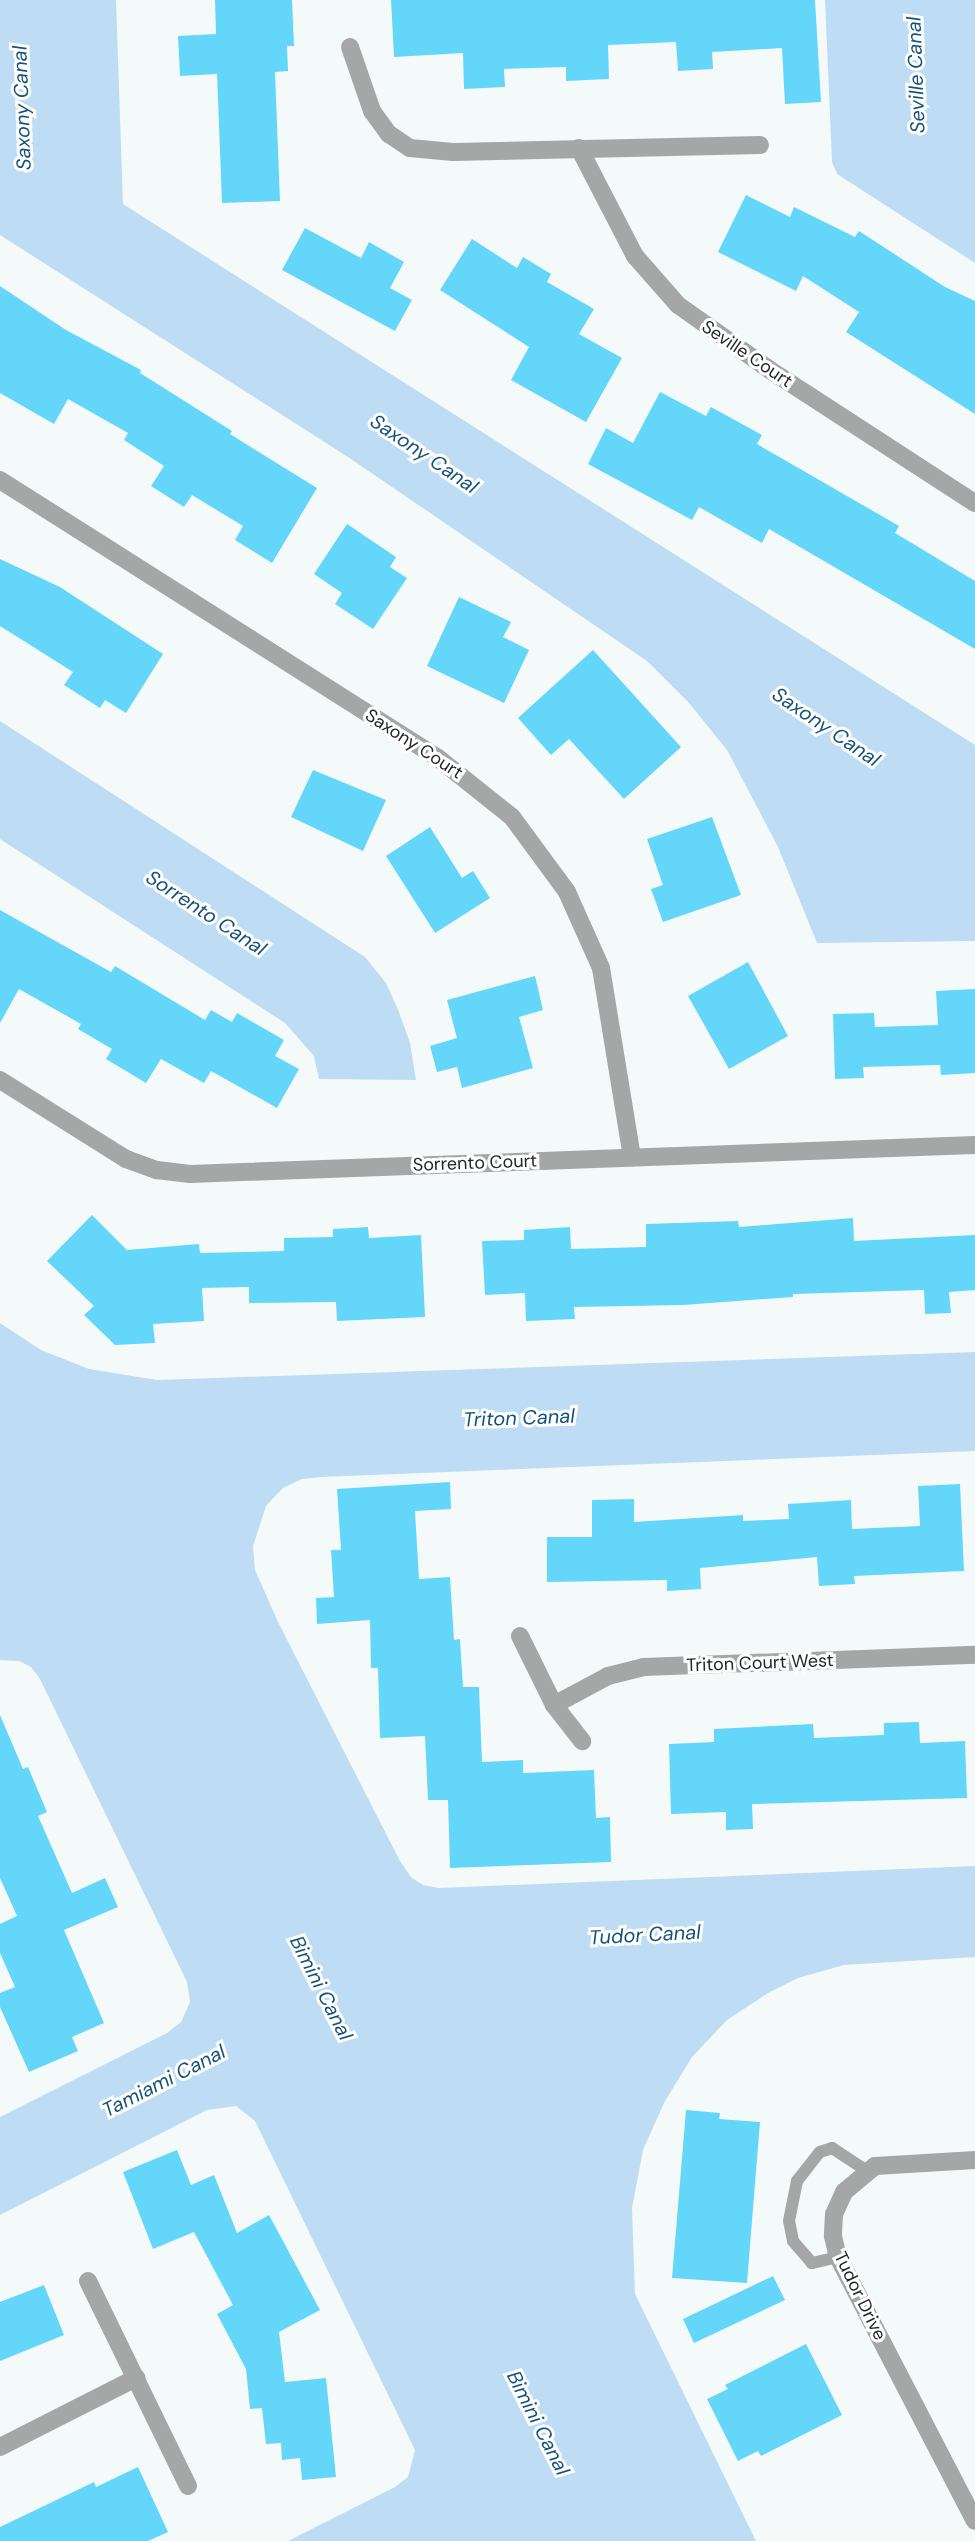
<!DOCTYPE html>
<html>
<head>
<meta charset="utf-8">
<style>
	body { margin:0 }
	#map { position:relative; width:975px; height:2541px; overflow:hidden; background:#f4fafa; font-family:"DM Sans",sans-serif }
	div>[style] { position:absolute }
	.water>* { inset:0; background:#beddf4 }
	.building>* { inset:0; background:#64d6fa }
	.lane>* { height:12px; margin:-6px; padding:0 6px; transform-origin:6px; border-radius:6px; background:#a5a7a7 }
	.street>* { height:18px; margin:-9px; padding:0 9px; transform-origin:9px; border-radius:9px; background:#a5a7a7 }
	span { translate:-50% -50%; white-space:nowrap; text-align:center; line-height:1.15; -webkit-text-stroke:6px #fff; paint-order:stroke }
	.street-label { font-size:18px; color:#242626 }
	.water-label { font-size:20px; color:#155278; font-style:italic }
</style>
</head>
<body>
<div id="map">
	<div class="water">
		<i style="clip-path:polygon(0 0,116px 0,123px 204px,975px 745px,975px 941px,817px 943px,778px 847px,727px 750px,689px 703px,647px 661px,348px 457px,0 235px)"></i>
		<i style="clip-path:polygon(825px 0,975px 0,975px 263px,837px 174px,832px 162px)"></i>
		<i style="clip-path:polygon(0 721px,365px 957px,386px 983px,399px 1012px,410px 1043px,416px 1080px,319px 1079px,314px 1056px,285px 1023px,0 839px)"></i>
		<i style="clip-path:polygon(0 1323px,41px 1350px,89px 1369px,157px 1380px,975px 1352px,975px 1451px,321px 1477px,302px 1479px,283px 1488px,266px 1506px,253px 1546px,255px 1570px,278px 1622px,400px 1861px,411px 1877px,423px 1885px,439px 1888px,975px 1866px,975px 1957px,844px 1965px,798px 1978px,768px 1993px,727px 2020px,692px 2057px,665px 2101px,643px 2150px,632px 2208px,635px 2294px,756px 2541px,288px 2541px,395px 2487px,408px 2477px,415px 2450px,255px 2121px,236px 2106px,207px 2110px,0 2215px,0 2117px,167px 2033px,181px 2022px,190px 2002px,187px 1982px,40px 1679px,31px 1667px,19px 1661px,0 1660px)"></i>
	</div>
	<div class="building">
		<i style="clip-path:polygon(215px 0,292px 0,294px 46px,287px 46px,288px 71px,275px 72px,280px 201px,222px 203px,217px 74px,180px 76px,178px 36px,216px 34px)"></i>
		<i style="clip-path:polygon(391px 0,815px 0,821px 102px,785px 104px,782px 48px,712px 52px,713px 69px,678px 71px,676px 42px,608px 45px,609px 79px,566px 81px,566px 67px,504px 69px,505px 87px,464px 89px,463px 53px,394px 57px)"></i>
		<i style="clip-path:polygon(746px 195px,790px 217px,794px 207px,855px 237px,859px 231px,945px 287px,975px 301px,975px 414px,846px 332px,859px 312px,803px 276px,796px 291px,718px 252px)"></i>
		<i style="clip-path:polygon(305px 228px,361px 258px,369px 242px,404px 262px,390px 288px,412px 300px,395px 331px,282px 270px)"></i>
		<i style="clip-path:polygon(472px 239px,517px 268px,523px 257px,551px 274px,547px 282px,594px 309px,579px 334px,622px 358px,586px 422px,511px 380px,529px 347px,440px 290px)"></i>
		<i style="clip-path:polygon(0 286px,66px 330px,141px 370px,140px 373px,232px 431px,230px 434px,317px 488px,272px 563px,235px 540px,243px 526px,192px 495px,184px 507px,151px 486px,164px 466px,124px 440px,128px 433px,68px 399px,54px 424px,0 393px)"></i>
		<i style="clip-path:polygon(660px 392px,706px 416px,711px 407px,762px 435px,757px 444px,899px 526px,895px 533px,975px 581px,975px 649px,769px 529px,762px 543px,699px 507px,692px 520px,588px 464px,606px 428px,633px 443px)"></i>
		<i style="clip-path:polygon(347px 524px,396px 557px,390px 567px,407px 578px,373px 629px,335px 604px,342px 593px,314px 574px)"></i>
		<i style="clip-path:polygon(0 559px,60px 587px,163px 654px,126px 713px,105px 700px,100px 708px,64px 685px,73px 672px,0 626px)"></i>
		<i style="clip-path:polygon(459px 597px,511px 622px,503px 637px,529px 650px,504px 703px,427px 666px)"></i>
		<i style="clip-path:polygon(593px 650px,681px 747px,624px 799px,569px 739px,551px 755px,518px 718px)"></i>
		<i style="clip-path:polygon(313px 770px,386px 800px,363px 851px,291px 817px)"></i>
		<i style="clip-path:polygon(712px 817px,741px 895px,663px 922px,651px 889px,663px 885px,647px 839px)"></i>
		<i style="clip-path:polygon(430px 827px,462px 878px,473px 871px,490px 898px,435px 933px,386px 856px)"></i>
		<i style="clip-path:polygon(0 910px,111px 972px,115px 966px,205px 1020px,211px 1010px,232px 1022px,237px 1013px,284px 1040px,275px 1056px,299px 1069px,277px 1108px,211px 1071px,204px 1083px,161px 1059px,146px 1083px,106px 1059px,112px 1049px,78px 1029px,81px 1024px,19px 989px,0 1023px)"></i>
		<i style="clip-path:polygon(748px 962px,788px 1036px,729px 1069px,688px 996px)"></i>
		<i style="clip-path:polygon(535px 976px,543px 1010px,519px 1017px,533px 1068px,462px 1088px,457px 1067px,437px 1072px,430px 1046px,457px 1038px,447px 1000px)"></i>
		<i style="clip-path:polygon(975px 989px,975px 1073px,941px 1075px,940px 1065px,863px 1067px,864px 1078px,835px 1079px,833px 1014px,874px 1013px,875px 1027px,938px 1025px,936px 991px)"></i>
		<i style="clip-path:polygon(92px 1215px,127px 1250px,199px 1244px,200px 1253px,284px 1251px,284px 1238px,333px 1237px,333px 1229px,368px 1227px,369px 1238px,421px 1235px,425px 1317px,337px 1321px,336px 1302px,249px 1303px,249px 1287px,202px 1288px,204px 1321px,153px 1324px,155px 1343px,115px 1345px,84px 1315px,94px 1306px,47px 1261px)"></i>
		<i style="clip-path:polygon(853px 1218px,854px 1241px,975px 1235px,975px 1290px,949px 1292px,951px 1313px,925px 1314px,924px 1290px,793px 1294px,793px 1297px,683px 1305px,574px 1307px,575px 1319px,526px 1321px,525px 1293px,485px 1295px,482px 1241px,524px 1240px,524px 1230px,570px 1227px,571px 1249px,646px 1247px,646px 1224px,738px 1221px,739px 1227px)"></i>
		<i style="clip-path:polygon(450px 1482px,451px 1509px,415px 1511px,419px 1579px,450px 1577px,454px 1640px,460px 1639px,463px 1687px,479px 1687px,482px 1762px,523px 1760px,523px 1773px,594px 1770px,596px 1818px,610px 1817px,611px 1862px,450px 1868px,448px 1800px,428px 1800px,425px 1736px,380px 1738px,378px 1668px,371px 1668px,370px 1620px,317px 1624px,316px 1598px,334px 1597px,331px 1550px,341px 1550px,337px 1489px)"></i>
		<i style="clip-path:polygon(960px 1484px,964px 1571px,854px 1576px,855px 1584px,819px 1586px,817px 1557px,700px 1568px,701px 1589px,667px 1591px,667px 1580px,547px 1582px,547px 1537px,592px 1537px,592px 1500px,634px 1499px,634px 1522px,743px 1515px,743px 1521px,789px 1519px,788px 1504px,851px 1500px,852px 1529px,920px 1526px,918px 1486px)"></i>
		<i style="clip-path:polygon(0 1715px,23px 1769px,28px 1767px,47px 1812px,38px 1816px,72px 1893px,105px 1878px,118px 1907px,64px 1930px,104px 2023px,72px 2037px,78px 2051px,29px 2072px,0 2007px,0 1993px,15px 1987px,0 1953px,0 1924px,17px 1916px,0 1878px)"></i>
		<i style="clip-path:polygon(919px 1722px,920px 1743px,965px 1741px,967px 1798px,752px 1804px,753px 1829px,726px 1830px,726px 1812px,671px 1814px,669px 1744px,714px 1742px,714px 1729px,813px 1724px,814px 1738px,884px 1735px,884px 1723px)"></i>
		<i style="clip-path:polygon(686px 2110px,720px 2113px,719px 2119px,760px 2122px,747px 2283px,672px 2278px)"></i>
		<i style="clip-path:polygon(177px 2150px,191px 2185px,214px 2175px,237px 2233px,269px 2215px,320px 2310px,279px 2332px,285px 2382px,326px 2378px,336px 2477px,302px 2480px,300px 2458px,282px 2460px,281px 2443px,266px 2444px,262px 2408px,250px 2409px,246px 2369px,217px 2314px,233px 2305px,194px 2232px,153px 2249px,123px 2172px)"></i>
		<i style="clip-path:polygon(773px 2276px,785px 2300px,694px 2343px,683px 2319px)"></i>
		<i style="clip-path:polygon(44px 2285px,64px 2335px,0 2361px,0 2302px)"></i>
		<i style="clip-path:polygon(806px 2344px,842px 2415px,761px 2456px,758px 2451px,738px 2461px,707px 2399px,728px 2389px,725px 2385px)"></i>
		<i style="clip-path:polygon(138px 2467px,168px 2532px,148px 2541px,0 2541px,0 2527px,94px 2482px,96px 2487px)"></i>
	</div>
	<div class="lane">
		<i style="left:838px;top:2257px;width:27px;rotate:167deg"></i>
		<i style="left:812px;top:2263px;width:29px;rotate:-131deg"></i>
		<i style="left:793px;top:2241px;width:20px;rotate:-101deg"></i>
		<i style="left:789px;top:2221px;width:41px;rotate:-78.7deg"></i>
		<i style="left:797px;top:2181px;width:37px;rotate:-52deg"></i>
		<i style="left:820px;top:2152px;width:13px;rotate:-18deg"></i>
		<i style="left:832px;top:2148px;width:42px;rotate:33.3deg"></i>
	</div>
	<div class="street">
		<i style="left:350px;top:47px;width:68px;rotate:71deg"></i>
		<i style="left:372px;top:111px;width:29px;rotate:54deg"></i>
		<i style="left:389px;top:134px;width:25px;rotate:34deg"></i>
		<i style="left:410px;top:148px;width:43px;rotate:5.3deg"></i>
		<i style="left:453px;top:152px;width:307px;rotate:-1.3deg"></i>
		<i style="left:579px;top:148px;width:122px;rotate:62.6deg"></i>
		<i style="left:635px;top:256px;width:65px;rotate:48.7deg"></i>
		<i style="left:678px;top:305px;width:113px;rotate:35.2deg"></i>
		<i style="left:770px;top:370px;width:244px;rotate:33deg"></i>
		<i style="left:0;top:480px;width:519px;rotate:32.4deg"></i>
		<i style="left:438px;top:758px;width:95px;rotate:38.6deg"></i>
		<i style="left:512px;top:817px;width:93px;rotate:53.7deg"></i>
		<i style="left:567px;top:892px;width:83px;rotate:65.9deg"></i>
		<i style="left:601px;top:968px;width:192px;rotate:80.7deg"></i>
		<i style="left:0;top:1080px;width:149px;rotate:32.1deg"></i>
		<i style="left:126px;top:1159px;width:33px;rotate:20deg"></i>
		<i style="left:157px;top:1170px;width:33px;rotate:7deg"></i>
		<i style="left:190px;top:1174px;width:786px;rotate:-2.12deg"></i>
		<i style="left:520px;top:1636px;width:77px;rotate:63.8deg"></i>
		<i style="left:554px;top:1705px;width:46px;rotate:52.1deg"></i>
		<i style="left:554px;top:1705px;width:61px;rotate:-28.2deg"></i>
		<i style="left:608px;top:1676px;width:36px;rotate:-14deg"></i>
		<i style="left:643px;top:1667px;width:332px;rotate:-2.1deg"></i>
		<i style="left:975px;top:2160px;width:100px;rotate:176.6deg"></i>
		<i style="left:875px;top:2166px;width:40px;rotate:140deg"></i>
		<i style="left:844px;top:2192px;width:24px;rotate:114deg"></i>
		<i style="left:834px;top:2214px;width:22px;rotate:93deg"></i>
		<i style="left:833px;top:2236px;width:22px;rotate:77deg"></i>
		<i style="left:838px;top:2257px;width:297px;rotate:62.6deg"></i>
		<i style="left:88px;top:2281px;width:228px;rotate:64deg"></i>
		<i style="left:0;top:2447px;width:153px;rotate:-26.9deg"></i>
	</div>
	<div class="street-label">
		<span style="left:747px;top:354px;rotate:34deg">Seville Court</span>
		<span style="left:414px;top:744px;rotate:33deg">Saxony Court</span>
		<span style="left:475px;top:1163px;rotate:-2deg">Sorrento Court</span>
		<span style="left:760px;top:1663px;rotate:-2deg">Triton Court West</span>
		<span style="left:860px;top:2296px;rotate:64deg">Tudor Drive</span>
	</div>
	<div class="water-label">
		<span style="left:916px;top:75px;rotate:-92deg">Seville Canal</span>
		<span style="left:22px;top:108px;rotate:-92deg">Saxony Canal</span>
		<span style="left:424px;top:454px;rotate:34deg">Saxony Canal</span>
		<span style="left:826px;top:727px;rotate:34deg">Saxony Canal</span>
		<span style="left:206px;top:913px;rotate:33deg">Sorrento Canal</span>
		<span style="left:519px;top:1418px;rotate:-2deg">Triton Canal</span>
		<span style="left:645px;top:1935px;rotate:-3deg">Tudor Canal</span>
		<span style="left:321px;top:1988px;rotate:63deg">Bimini Canal</span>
		<span style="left:164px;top:2081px;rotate:-27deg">Tamiami Canal</span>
		<span style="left:538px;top:2423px;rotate:63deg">Bimini Canal</span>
	</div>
</div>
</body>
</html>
